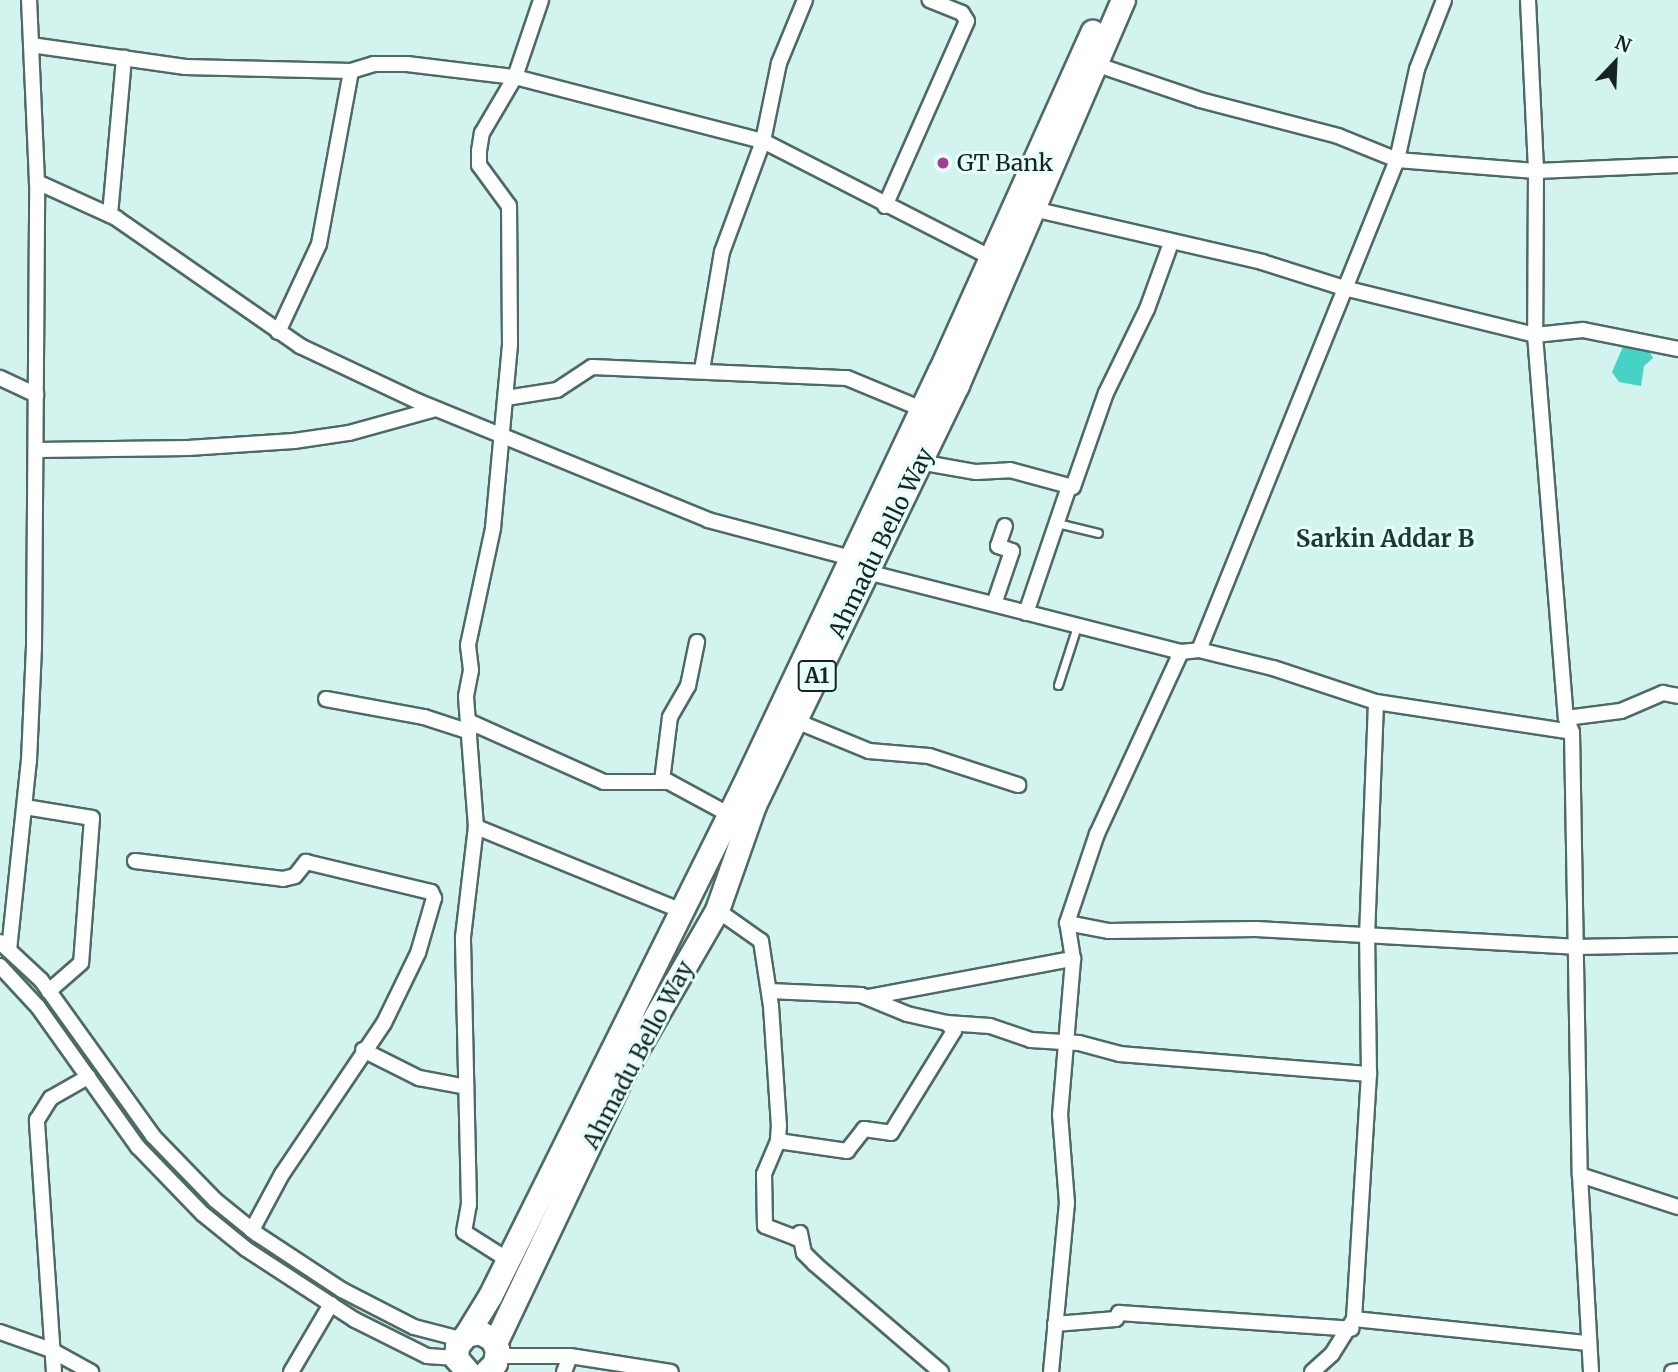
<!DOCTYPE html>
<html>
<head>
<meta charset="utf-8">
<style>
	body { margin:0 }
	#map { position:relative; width:1678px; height:1372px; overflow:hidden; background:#d3f3ee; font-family:Merriweather,serif }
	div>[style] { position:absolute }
	.forest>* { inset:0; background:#44d3c5 }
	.roads { filter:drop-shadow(2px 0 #4e6a66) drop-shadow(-2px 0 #4e6a66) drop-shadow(0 2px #4e6a66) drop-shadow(0 -2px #4e6a66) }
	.service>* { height:7px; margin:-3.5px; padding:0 3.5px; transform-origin:3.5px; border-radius:3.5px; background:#fff }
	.minor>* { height:14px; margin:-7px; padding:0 7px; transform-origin:7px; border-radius:7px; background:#fff }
	.trunk>* { height:23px; margin:-11.5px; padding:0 11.5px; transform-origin:11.5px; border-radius:11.5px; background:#fff }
	.dots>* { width:19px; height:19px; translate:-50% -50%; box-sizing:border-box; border:4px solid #e5fffb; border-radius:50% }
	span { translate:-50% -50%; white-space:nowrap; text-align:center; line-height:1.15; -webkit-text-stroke:6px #e5fffb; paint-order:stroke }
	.shield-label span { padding:2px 5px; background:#e5fffb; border:2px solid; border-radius:5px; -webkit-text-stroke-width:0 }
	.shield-label { font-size:21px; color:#172321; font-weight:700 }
	.poi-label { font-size:23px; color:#172321 }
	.left { translate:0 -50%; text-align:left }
	.street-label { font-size:23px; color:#172321 }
	.neighbourhood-label { font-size:24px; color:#1d3834; font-weight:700 }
	.north { position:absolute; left:1580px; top:28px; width:70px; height:70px; -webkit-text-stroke:5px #e5fffb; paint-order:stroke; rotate:23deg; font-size:19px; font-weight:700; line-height:28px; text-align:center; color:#172321 }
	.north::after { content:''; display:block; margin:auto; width:24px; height:32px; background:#172321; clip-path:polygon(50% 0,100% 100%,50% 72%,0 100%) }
</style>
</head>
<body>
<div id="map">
	<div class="forest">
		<i style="clip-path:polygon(1625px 342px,1648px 349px,1653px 358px,1644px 366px,1641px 386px,1619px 382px,1612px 372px)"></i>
	</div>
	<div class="roads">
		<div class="service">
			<i style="left:1057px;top:523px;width:42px;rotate:13.7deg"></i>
			<i style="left:1058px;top:685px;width:62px;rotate:-72.1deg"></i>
		</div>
		<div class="minor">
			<i style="left:1528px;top:0;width:171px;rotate:87.3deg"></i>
			<i style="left:1536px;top:171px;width:164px;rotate:90.3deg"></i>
			<i style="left:1535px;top:335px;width:384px;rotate:85.4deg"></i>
			<i style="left:1566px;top:718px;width:15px;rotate:67deg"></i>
			<i style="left:1572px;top:732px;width:443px;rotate:89deg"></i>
			<i style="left:1580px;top:1175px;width:197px;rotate:86.8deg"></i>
			<i style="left:31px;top:45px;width:156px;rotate:8.1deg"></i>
			<i style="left:185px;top:67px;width:166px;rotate:1.4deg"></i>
			<i style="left:351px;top:71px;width:24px;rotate:-17deg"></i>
			<i style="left:374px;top:64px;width:33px"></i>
			<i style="left:407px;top:64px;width:109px;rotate:6.9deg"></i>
			<i style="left:515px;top:77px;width:256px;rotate:14.5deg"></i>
			<i style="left:763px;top:141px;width:257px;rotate:27.1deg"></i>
			<i style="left:1095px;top:64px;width:111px;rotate:18.9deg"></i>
			<i style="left:1200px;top:100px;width:143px;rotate:14.6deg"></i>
			<i style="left:1338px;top:136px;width:64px;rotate:22.1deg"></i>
			<i style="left:1397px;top:160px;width:139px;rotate:4.5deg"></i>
			<i style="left:1536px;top:171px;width:142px;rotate:-2.4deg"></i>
			<i style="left:37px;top:182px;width:87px;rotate:24.5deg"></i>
			<i style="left:116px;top:218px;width:224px;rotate:34.8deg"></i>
			<i style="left:300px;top:346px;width:129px;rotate:25.2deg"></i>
			<i style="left:417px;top:401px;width:314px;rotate:22.2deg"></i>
			<i style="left:708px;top:520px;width:148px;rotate:14.9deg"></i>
			<i style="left:885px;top:206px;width:202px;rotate:-66.1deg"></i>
			<i style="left:967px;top:21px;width:9px;rotate:-122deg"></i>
			<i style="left:962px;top:13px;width:35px;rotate:-158deg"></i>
			<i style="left:1033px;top:209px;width:235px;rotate:13deg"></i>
			<i style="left:1262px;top:262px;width:86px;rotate:17.6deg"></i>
			<i style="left:1344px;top:288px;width:197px;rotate:13.8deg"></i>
			<i style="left:1535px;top:335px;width:48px;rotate:-5.9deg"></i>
			<i style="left:1583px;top:330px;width:97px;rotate:11.3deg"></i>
			<i style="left:110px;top:215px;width:158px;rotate:-84.9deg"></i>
			<i style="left:278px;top:332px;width:97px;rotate:-65deg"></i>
			<i style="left:319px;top:244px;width:176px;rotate:-79.5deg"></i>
			<i style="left:702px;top:370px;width:120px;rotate:-80.4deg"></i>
			<i style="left:722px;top:252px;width:118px;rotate:-69.7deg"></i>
			<i style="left:763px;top:141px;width:80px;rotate:-78.4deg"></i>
			<i style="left:779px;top:63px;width:68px;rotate:-67.6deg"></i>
			<i style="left:0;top:378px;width:40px;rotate:25deg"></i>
			<i style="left:506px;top:398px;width:52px;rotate:-8.9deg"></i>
			<i style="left:557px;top:390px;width:42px;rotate:-33.3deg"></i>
			<i style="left:592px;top:367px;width:255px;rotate:2.5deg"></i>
			<i style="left:847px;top:378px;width:81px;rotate:22.5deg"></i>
			<i style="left:37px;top:450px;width:151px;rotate:-0.8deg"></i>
			<i style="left:188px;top:448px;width:106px;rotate:-3.8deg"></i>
			<i style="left:294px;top:441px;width:56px;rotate:-8.3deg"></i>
			<i style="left:349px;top:433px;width:90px;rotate:-15.4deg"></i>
			<i style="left:919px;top:462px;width:58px;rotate:10deg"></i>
			<i style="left:976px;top:472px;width:34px;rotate:-3deg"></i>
			<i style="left:1010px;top:470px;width:65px;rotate:15.1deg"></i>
			<i style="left:1073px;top:487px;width:100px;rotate:-70.7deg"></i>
			<i style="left:1106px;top:393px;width:93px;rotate:-64deg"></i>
			<i style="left:1147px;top:309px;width:70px;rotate:-70deg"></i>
			<i style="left:867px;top:572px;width:324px;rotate:14.3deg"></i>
			<i style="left:1181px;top:652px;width:18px;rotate:-6deg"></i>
			<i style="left:1199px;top:650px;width:76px;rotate:13.7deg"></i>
			<i style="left:1273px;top:668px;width:108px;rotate:18.3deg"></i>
			<i style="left:1376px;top:702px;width:198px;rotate:8.7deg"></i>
			<i style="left:994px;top:604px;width:56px;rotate:-71.2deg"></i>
			<i style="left:1012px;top:551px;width:15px;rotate:-160deg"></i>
			<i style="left:998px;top:546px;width:21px;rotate:-71deg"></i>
			<i style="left:1026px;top:613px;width:133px;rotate:-71.2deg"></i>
			<i style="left:1199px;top:650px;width:528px;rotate:-68deg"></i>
			<i style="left:1397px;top:160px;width:93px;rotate:-77.6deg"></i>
			<i style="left:1417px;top:69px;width:74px;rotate:-68.6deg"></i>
			<i style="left:326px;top:699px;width:100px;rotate:10.4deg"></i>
			<i style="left:424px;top:717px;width:48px;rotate:18.1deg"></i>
			<i style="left:1566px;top:718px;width:55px;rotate:-7.3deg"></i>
			<i style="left:1621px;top:711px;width:46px;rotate:-23.2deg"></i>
			<i style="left:1663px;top:693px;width:15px;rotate:11deg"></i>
			<i style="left:796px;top:721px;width:79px;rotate:22.3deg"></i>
			<i style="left:869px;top:751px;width:60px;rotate:4.8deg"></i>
			<i style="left:929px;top:756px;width:94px;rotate:18deg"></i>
			<i style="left:470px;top:722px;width:147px;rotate:24.1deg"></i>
			<i style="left:604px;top:782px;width:65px"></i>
			<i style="left:669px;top:782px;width:69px;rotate:28.4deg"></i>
			<i style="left:662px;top:781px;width:64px;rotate:-82.9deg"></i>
			<i style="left:670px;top:717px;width:36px;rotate:-60deg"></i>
			<i style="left:688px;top:686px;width:45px;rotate:-78.4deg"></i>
			<i style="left:25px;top:807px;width:68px;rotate:9.3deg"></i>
			<i style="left:92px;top:818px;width:145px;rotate:94.3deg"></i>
			<i style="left:81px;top:963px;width:43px;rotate:138.8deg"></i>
			<i style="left:476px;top:827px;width:222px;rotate:22.2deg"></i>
			<i style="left:135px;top:861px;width:149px;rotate:6.9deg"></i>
			<i style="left:283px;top:879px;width:12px;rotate:-14deg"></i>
			<i style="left:295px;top:876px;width:18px;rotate:-52deg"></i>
			<i style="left:306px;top:862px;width:129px;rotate:13.5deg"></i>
			<i style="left:431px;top:892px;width:7px;rotate:63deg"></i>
			<i style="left:434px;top:898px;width:57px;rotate:106.2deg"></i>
			<i style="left:418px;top:953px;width:78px;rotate:115.9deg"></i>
			<i style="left:384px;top:1023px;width:182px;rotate:124deg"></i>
			<i style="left:282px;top:1174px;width:64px;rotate:118.2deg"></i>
			<i style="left:717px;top:910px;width:54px;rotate:35.2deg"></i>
			<i style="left:761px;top:941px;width:66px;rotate:81.3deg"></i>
			<i style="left:771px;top:1006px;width:119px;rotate:86.2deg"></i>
			<i style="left:779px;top:1125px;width:16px;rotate:94deg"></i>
			<i style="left:778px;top:1141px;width:36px;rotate:113deg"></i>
			<i style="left:764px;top:1174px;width:52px;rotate:88.9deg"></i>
			<i style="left:765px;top:1226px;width:33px;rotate:21deg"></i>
			<i style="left:796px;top:1238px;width:6px;rotate:-51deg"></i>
			<i style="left:800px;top:1233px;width:20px;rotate:79deg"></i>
			<i style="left:804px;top:1253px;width:16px;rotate:45deg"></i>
			<i style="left:815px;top:1264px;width:166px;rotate:40.6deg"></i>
			<i style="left:1067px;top:923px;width:43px;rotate:10.8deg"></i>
			<i style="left:1109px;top:931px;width:147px;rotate:-0.8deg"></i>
			<i style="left:1256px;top:929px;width:320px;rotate:3.2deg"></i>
			<i style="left:1575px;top:947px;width:103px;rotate:-1.1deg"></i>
			<i style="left:0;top:942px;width:56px;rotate:42.8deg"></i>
			<i style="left:41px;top:980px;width:192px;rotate:54.3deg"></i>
			<i style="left:153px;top:1136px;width:89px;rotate:45.9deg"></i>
			<i style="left:215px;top:1200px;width:54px;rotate:39deg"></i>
			<i style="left:257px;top:1234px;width:102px;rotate:33.4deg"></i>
			<i style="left:342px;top:1290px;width:81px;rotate:27.2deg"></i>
			<i style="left:414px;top:1327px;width:48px;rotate:14.6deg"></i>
			<i style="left:9px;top:950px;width:190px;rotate:-84deg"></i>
			<i style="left:29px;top:761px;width:114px;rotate:-87.5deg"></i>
			<i style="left:34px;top:647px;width:465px;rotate:-89.6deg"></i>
			<i style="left:37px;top:182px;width:182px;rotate:-92.5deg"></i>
			<i style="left:0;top:966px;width:56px;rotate:47.2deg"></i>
			<i style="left:38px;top:1007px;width:172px;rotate:54.5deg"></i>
			<i style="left:138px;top:1147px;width:93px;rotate:45.9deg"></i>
			<i style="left:203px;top:1214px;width:55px;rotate:39.1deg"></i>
			<i style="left:246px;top:1249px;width:130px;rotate:33.1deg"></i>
			<i style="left:355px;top:1320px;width:80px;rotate:26.6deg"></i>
			<i style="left:427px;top:1356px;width:29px;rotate:4deg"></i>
			<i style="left:769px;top:991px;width:92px;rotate:2.5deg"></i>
			<i style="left:861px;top:995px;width:50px;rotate:22.4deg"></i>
			<i style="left:907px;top:1014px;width:41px;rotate:12.7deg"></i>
			<i style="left:947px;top:1023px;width:43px;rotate:4deg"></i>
			<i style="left:990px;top:1026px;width:43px;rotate:18.9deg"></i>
			<i style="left:1031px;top:1040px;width:48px;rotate:3.6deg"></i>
			<i style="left:1079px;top:1043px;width:42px;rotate:15deg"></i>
			<i style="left:1120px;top:1054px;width:250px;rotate:4.6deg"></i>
			<i style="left:869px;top:997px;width:208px;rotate:-10.6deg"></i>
			<i style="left:363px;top:1050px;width:63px;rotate:26.6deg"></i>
			<i style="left:419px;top:1078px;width:48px;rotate:10.8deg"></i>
			<i style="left:778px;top:1141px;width:70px;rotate:8.2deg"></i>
			<i style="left:847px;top:1151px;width:28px;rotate:-52deg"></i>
			<i style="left:864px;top:1129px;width:27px;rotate:8deg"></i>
			<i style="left:891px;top:1133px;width:120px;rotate:-58.3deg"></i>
			<i style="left:954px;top:1031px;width:11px;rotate:-131deg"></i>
			<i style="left:1580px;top:1175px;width:103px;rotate:18.1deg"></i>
			<i style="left:508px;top:1260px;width:52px;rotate:-147.5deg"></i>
			<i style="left:464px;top:1232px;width:27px;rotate:-80deg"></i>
			<i style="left:469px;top:1205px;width:268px;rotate:-91.3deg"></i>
			<i style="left:463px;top:937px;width:111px;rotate:-83.3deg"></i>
			<i style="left:476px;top:827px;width:131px;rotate:-94.4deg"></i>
			<i style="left:466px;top:696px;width:26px;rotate:-79deg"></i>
			<i style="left:471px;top:670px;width:25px;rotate:-97deg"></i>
			<i style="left:468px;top:645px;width:120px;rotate:-77.9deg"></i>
			<i style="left:493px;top:528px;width:185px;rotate:-84.7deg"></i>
			<i style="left:510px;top:344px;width:138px;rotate:-90.4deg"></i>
			<i style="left:509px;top:206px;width:51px;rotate:-126.2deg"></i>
			<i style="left:479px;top:165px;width:14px;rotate:-90deg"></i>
			<i style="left:479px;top:151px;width:18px;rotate:-81deg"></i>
			<i style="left:482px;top:133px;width:65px;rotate:-59.5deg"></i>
			<i style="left:515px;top:77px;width:81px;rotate:-71.3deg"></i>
			<i style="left:1354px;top:1319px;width:235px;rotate:5.9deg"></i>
			<i style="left:1055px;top:1324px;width:61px;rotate:-4.7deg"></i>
			<i style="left:1116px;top:1319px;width:7px;rotate:-63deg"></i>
			<i style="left:1119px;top:1313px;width:233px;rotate:3.9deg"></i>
			<i style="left:0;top:1332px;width:54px;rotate:19.4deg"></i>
			<i style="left:51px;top:1350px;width:46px;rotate:28.8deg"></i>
			<i style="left:497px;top:1356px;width:73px"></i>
			<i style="left:570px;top:1356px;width:102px;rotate:9deg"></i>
			<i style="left:54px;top:1372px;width:253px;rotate:-93.9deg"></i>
			<i style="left:37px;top:1120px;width:26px;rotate:-58deg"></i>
			<i style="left:51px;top:1098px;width:43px;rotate:-29.6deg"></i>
			<i style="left:291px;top:1372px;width:79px;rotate:-59.5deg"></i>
			<i style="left:564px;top:1372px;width:17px;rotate:-69deg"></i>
			<i style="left:1051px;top:1372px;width:170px;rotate:-84.6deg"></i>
			<i style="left:1067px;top:1203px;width:88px;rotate:-94.5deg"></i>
			<i style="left:1060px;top:1115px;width:157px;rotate:-85.2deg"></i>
			<i style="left:1073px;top:959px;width:36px;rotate:-99deg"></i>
			<i style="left:1067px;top:923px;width:94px;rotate:-71.4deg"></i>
			<i style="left:1097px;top:834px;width:200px;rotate:-65.2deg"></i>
			<i style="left:1312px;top:1372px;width:27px;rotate:-42deg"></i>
			<i style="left:1332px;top:1354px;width:41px;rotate:-57.8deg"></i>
			<i style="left:1354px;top:1319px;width:245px;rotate:-86.5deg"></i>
			<i style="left:1369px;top:1074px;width:137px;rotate:-90.8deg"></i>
			<i style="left:1367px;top:937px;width:235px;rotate:-87.8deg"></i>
			<i style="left:1672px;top:1372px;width:6px;rotate:-9deg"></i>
		</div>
		<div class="trunk">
			<i style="left:466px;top:1335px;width:46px;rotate:-58.4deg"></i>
			<i style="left:490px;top:1296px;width:568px;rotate:-63.57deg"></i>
			<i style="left:743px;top:787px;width:460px;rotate:-64.7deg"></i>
			<i style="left:940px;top:371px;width:372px;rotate:-65.8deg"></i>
			<i style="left:495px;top:1343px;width:299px;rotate:-64.6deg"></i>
			<i style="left:623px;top:1073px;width:188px;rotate:-60deg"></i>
			<i style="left:717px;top:910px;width:111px;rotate:-70.6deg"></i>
			<i style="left:754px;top:805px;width:466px;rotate:-64.2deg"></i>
			<i style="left:957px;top:385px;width:419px;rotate:-66.7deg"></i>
			<i style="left:468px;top:1372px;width:18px;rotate:-131deg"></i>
			<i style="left:456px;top:1358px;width:12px;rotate:-85deg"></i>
			<i style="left:457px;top:1346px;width:14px;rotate:-51deg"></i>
			<i style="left:466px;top:1335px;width:13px;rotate:-13deg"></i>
			<i style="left:479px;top:1332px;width:13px;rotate:27deg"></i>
			<i style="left:491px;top:1338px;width:13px;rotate:61deg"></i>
			<i style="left:497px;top:1349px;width:14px;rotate:98deg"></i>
			<i style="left:495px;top:1363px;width:13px;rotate:135deg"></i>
		</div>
	</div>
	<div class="dots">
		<i style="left:943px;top:163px;background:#aa3a96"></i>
	</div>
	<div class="shield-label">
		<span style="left:817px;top:676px">A1</span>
	</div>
	<div class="poi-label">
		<span class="left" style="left:957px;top:163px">GT Bank</span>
	</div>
	<div class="street-label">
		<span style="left:881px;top:543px;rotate:-64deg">Ahmadu Bello Way</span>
		<span style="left:638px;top:1055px;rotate:-62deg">Ahmadu Bello Way</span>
	</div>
	<div class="neighbourhood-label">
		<span style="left:1385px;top:539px">Sarkin Addar B</span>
	</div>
	<div class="north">N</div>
</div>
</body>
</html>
